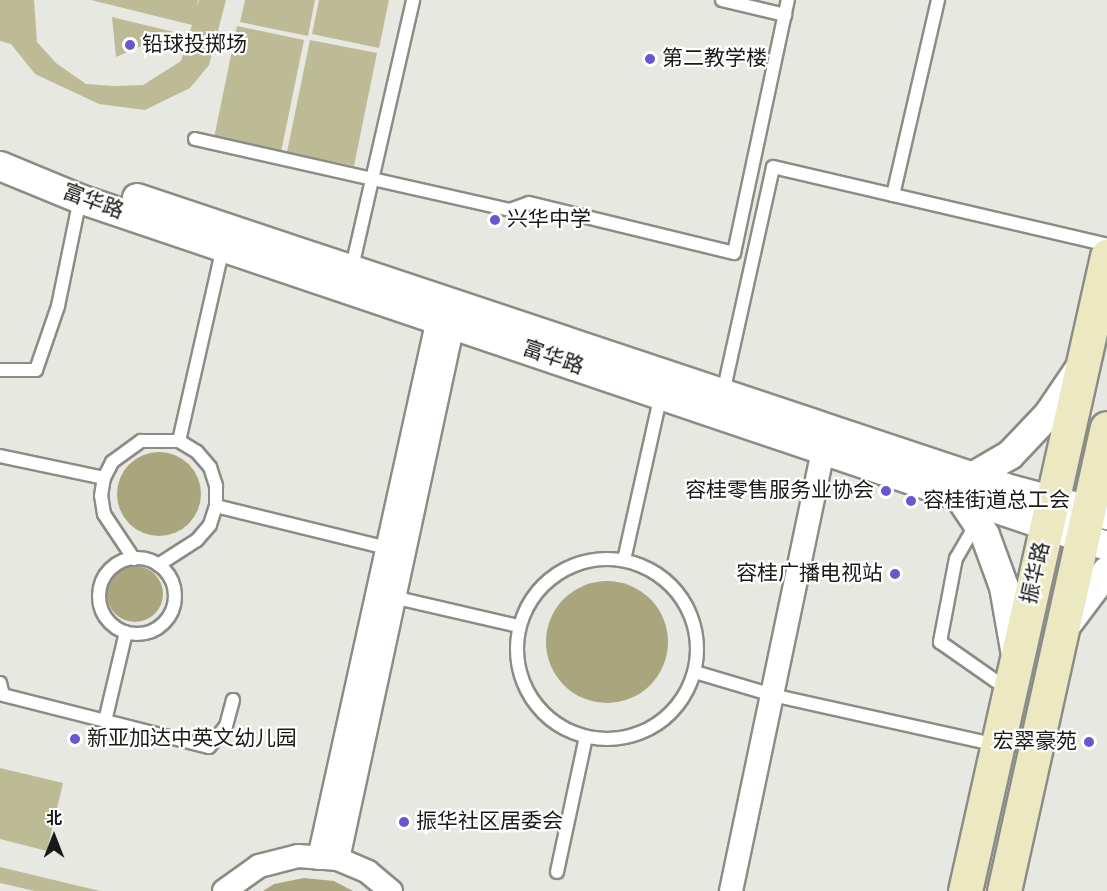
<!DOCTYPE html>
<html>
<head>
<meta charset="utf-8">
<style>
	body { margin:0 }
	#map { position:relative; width:1107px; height:891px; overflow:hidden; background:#e8e8e2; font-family:Spectral,"Noto Sans SC",serif }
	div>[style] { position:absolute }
	.green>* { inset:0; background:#bdbb96 }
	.forest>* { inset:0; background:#a9a67d }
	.round { border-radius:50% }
	.roads { filter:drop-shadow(2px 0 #8c8c87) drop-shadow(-2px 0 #8c8c87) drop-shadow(0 2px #8c8c87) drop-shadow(0 -2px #8c8c87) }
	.service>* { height:12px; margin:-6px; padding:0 6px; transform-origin:6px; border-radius:6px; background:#fff }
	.service>.ring { margin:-6px; padding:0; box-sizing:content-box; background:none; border:12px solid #fff; border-radius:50% }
	.minor>* { height:22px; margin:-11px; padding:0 11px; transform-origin:11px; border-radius:11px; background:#fff }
	.tertiary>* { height:28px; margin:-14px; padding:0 14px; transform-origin:14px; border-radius:14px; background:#fff }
	.secondary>* { height:33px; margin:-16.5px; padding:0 16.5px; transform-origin:16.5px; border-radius:16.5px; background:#ece8c2 }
	.dots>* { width:16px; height:16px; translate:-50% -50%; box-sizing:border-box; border:3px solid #fff; border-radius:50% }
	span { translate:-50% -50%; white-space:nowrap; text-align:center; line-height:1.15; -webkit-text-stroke:4.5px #fff; paint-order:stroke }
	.poi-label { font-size:21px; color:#191917 }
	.left { translate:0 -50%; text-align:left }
	.right { translate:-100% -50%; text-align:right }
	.street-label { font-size:21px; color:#191917 }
	.north { position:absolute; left:24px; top:807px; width:60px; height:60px; -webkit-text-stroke:4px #fff; paint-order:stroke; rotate:0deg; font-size:16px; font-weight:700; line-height:24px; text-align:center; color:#191917 }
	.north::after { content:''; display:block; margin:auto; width:21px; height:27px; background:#191917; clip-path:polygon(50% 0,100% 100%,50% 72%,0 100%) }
</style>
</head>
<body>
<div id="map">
	<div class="green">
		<i style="clip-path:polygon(0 0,34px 0,37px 42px,56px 63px,86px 84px,114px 86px,143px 85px,181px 61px,192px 25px,91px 0,198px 0,197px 7px,199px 0,226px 0,209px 65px,190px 88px,145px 110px,99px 104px,35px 74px,11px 44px,0 41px)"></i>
		<i style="clip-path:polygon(245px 0,315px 0,308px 36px,240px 22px)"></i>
		<i style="clip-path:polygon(319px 0,389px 0,379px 48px,312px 34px)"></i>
		<i style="clip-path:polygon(112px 17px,174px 32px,116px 57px)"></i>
		<i style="clip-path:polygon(237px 26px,304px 40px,281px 152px,214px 138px)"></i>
		<i style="clip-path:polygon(310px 40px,377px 53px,354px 166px,287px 152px)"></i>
		<i style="clip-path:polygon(0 768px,63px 783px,47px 851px,0 839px)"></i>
		<i style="clip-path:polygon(0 867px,100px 891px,35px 891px,0 883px)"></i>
	</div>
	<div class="forest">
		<i class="round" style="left:117px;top:452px;width:84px;height:84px"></i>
		<i class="round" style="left:107px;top:566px;width:56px;height:56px"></i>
		<i class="round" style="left:546px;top:581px;width:122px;height:122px"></i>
		<i style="clip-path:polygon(304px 878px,334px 881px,353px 891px,263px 891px,274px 884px)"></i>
	</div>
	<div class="roads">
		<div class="service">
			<i style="left:722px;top:0;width:65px;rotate:13.4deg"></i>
			<i style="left:195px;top:139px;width:323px;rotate:12.7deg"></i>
			<i style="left:510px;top:210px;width:20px;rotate:-20deg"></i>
			<i style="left:529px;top:203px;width:211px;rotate:13.7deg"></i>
			<i style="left:734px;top:253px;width:259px;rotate:-78deg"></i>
			<i style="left:893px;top:195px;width:200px;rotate:-77deg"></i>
			<i style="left:352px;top:267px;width:274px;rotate:-77.1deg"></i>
			<i style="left:0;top:370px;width:36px"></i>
			<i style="left:36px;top:370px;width:68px;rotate:-71deg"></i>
			<i style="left:58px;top:306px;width:109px;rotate:-78.4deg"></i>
			<i style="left:723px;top:393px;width:231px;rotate:-77.5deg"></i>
			<i style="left:773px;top:167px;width:343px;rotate:13.1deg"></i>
			<i style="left:179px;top:441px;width:198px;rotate:-77.2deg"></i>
			<i style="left:0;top:456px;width:106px;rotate:11.9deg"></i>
			<i style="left:216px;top:506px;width:176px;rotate:13.8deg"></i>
			<i style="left:976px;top:524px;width:39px;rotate:120deg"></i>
			<i style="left:956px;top:558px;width:86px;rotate:100.8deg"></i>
			<i style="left:940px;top:642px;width:82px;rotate:35deg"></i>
			<i class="ring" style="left:99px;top:558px;width:64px;height:64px"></i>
			<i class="ring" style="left:517px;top:559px;width:168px;height:168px"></i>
			<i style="left:134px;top:559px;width:54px;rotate:-123.7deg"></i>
			<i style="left:104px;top:514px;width:18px;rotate:-99deg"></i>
			<i style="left:101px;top:496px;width:18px;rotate:-81deg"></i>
			<i style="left:104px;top:478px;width:18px;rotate:-63deg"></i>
			<i style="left:112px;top:462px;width:36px;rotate:-36deg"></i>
			<i style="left:141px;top:441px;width:38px"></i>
			<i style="left:179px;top:441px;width:21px;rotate:31deg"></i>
			<i style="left:197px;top:452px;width:20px;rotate:49deg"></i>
			<i style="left:210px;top:467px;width:20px;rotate:72deg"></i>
			<i style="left:216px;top:486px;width:20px;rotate:90deg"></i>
			<i style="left:216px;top:506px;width:20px;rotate:108deg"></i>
			<i style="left:210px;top:525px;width:20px;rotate:131deg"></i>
			<i style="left:197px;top:540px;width:46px;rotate:147.3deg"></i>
			<i style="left:624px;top:560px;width:170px;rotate:-77.4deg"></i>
			<i style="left:397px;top:598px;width:124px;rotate:13deg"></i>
			<i style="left:695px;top:672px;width:80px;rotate:16.6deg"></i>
			<i style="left:772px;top:695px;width:230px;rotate:12.5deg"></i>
			<i style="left:0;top:683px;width:12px;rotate:76deg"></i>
			<i style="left:3px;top:695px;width:212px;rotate:14.2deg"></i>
			<i style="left:209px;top:747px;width:27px;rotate:-51deg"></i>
			<i style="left:226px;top:726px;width:27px;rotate:-75deg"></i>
			<i style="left:105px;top:721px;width:91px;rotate:-76.7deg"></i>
			<i style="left:557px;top:872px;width:138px;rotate:-77.9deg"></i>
		</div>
		<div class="minor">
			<i style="left:319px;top:858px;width:552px;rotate:-77.55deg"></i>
			<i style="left:338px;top:859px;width:547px;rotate:-77.87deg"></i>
			<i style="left:224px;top:891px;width:43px;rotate:-35.5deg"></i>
			<i style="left:259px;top:866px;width:40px;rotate:-14.4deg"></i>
			<i style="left:298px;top:856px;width:40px;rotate:4.3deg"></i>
			<i style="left:338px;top:859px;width:33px;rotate:23deg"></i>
			<i style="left:368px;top:872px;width:30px;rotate:40deg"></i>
			<i style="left:731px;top:891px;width:450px;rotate:-78.2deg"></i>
		</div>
		<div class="tertiary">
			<i style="left:0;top:166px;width:87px;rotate:22.4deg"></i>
			<i style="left:80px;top:199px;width:1084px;rotate:18.67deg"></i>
			<i style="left:137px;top:198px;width:916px;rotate:18.45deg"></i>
			<i style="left:1006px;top:488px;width:105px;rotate:15deg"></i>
			<i style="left:972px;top:477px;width:44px;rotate:-30.1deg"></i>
			<i style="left:1010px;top:455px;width:55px;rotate:-46.5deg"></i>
			<i style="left:1048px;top:415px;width:57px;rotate:-55.8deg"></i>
			<i style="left:959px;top:496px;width:47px;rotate:56.3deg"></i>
			<i style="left:985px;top:535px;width:55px;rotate:69.9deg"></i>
			<i style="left:1004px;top:587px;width:69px;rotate:80deg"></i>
			<i style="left:1065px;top:627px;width:70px;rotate:-53.1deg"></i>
		</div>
		<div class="secondary">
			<i style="left:965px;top:891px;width:651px;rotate:-77.39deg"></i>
			<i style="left:1004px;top:891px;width:474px;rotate:-77.5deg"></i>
		</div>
	</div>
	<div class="dots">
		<i style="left:130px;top:45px;background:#6758d1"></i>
		<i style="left:650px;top:59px;background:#6758d1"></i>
		<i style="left:495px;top:220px;background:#6758d1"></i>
		<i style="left:886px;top:491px;background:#6758d1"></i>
		<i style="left:911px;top:501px;background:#6758d1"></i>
		<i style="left:895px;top:574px;background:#6758d1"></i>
		<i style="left:75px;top:739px;background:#6758d1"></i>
		<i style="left:1089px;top:742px;background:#6758d1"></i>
		<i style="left:404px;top:822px;background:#6758d1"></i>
	</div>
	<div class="poi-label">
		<span class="left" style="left:142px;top:45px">铅球投掷场</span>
		<span class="left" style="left:662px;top:59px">第二教学楼</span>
		<span class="left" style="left:507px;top:220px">兴华中学</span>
		<span class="right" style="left:874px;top:491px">容桂零售服务业协会</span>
		<span class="left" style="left:923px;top:501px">容桂街道总工会</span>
		<span class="right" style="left:883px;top:574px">容桂广播电视站</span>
		<span class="left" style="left:87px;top:739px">新亚加达中英文幼儿园</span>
		<span class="right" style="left:1077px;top:742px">宏翠豪苑</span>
		<span class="left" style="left:416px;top:822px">振华社区居委会</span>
	</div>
	<div class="street-label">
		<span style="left:93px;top:202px;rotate:20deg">富华路</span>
		<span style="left:553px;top:358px;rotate:19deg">富华路</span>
		<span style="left:1036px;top:573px;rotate:-77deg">振华路</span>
	</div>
	<div class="north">北</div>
</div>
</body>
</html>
